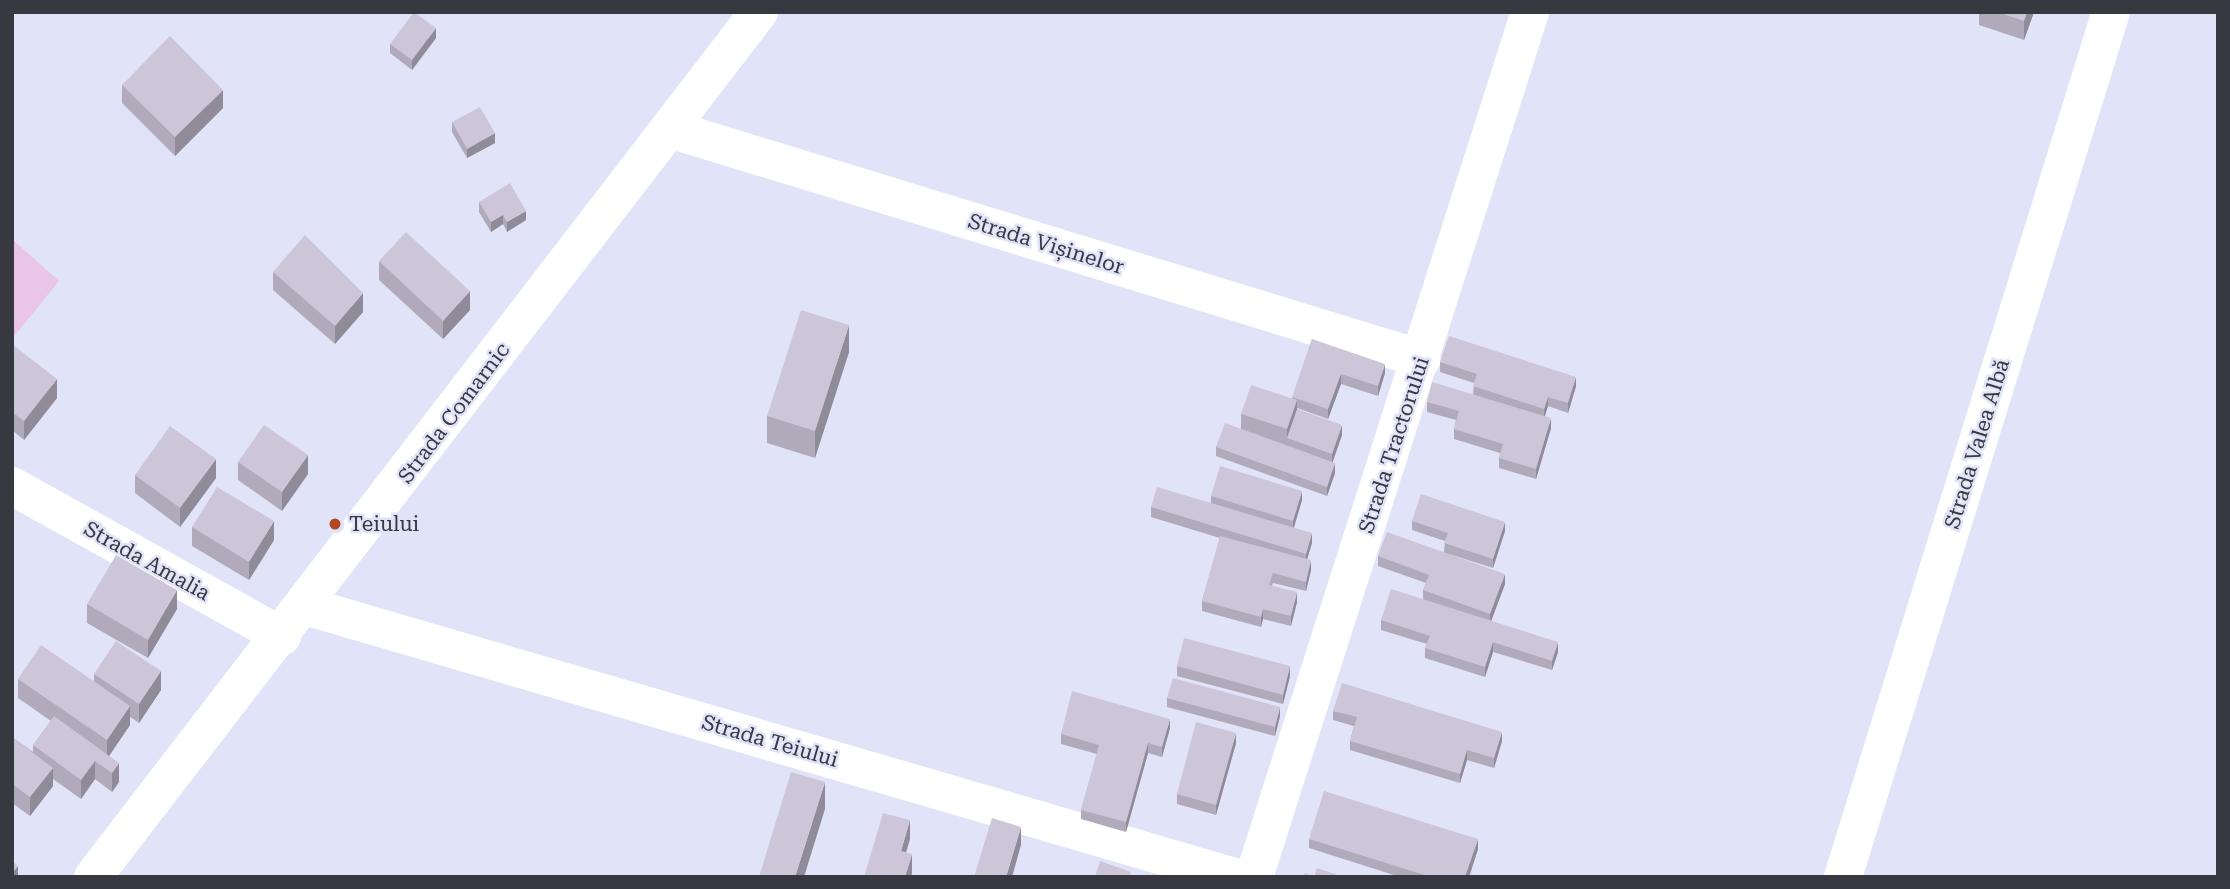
<!DOCTYPE html>
<html>
<head>
<meta charset="utf-8">
<style>
	body { margin:0 }
	#map { position:relative; width:2230px; height:889px; overflow:hidden; background:#e1e4f8; font-family:"Roboto Serif",serif }
	div>[style] { position:absolute }
	.green>* { inset:0; background:#e9c5e9 }
	.street>* { height:38px; margin:-19px; padding:0 19px; transform-origin:19px; border-radius:19px; background:#fff }
	.wall>* { inset:0; background:#b0aabb }
	.shaded-wall>* { inset:0; background:#908b98 }
	.building>* { inset:0; background:#cdc6d9 }
	.dots>* { width:19px; height:19px; translate:-50% -50%; box-sizing:border-box; border:4px solid #e1e4f8; border-radius:50% }
	span { translate:-50% -50%; white-space:nowrap; text-align:center; line-height:1.15; -webkit-text-stroke:5px #e1e4f8; paint-order:stroke }
	.street-label { font-size:21px; color:#373840 }
	.poi-label { font-size:21px; color:#373840 }
	.left { translate:0 -50%; text-align:left }
	.frame { position:absolute; inset:0; border:14px solid #373840; pointer-events:none }
</style>
</head>
<body>
<div id="map">
	<div class="green">
		<i style="clip-path:polygon(12px 239px,59px 281px,12px 339px)"></i>
	</div>
	<div class="street">
		<i style="left:670px;top:129px;width:786px;rotate:17.01deg"></i>
		<i style="left:12px;top:486px;width:309px;rotate:29.1deg"></i>
		<i style="left:305px;top:606px;width:969px;rotate:16.25deg"></i>
		<i style="left:93px;top:877px;width:1092px;rotate:-52.41deg"></i>
		<i style="left:1254px;top:877px;width:908px;rotate:-72.3deg"></i>
		<i style="left:1843px;top:877px;width:906px;rotate:-72.79deg"></i>
	</div>
	<div class="wall">
		<i style="clip-path:polygon(1979px 12px,2034px 12px,2024px 40px,1979px 25px)"></i>
		<i style="clip-path:polygon(436px 38px,412px 70px,390px 53px,390px 44px)"></i>
		<i style="clip-path:polygon(122px 85px,223px 108px,175px 156px,122px 103px)"></i>
		<i style="clip-path:polygon(452px 122px,495px 143px,467px 158px,452px 132px)"></i>
		<i style="clip-path:polygon(479px 202px,526px 220px,507px 232px,503px 224px,491px 232px,479px 212px)"></i>
		<i style="clip-path:polygon(379px 261px,470px 310px,443px 339px,379px 280px)"></i>
		<i style="clip-path:polygon(273px 272px,363px 312px,335px 344px,273px 290px)"></i>
		<i style="clip-path:polygon(1312px 339px,1385px 373px,1378px 396px,1341px 384px,1328px 419px,1297px 408px,1297px 409px,1342px 435px,1332px 462px,1335px 473px,1327px 496px,1216px 456px,1216px 447px,1241px 429px,1241px 414px,1292px 399px)"></i>
		<i style="clip-path:polygon(12px 344px,57px 398px,24px 440px,12px 430px)"></i>
		<i style="clip-path:polygon(849px 352px,815px 458px,767px 443px,767px 416px)"></i>
		<i style="clip-path:polygon(1440px 362px,1576px 386px,1568px 413px,1548px 406px,1545px 416px,1551px 428px,1536px 479px,1499px 468px,1499px 458px,1500px 453px,1454px 439px,1454px 429px,1456px 420px,1427px 412px,1427px 402px,1473px 395px,1474px 383px,1440px 372px)"></i>
		<i style="clip-path:polygon(238px 462px,308px 474px,282px 511px,238px 480px)"></i>
		<i style="clip-path:polygon(135px 475px,216px 478px,180px 527px,135px 493px)"></i>
		<i style="clip-path:polygon(1211px 496px,1302px 500px,1294px 528px,1312px 543px,1307px 559px,1311px 570px,1306px 591px,1273px 583px,1272px 586px,1297px 602px,1291px 626px,1263px 619px,1261px 627px,1202px 611px,1202px 601px,1220px 538px,1151px 517px,1151px 507px,1211px 503px)"></i>
		<i style="clip-path:polygon(1412px 521px,1505px 531px,1493px 568px,1449px 554px,1505px 584px,1491px 621px,1558px 652px,1552px 670px,1493px 652px,1485px 677px,1425px 658px,1425px 648px,1427px 644px,1381px 630px,1381px 620px,1423px 599px,1423px 590px,1426px 583px,1378px 566px,1378px 556px,1444px 552px,1445px 541px,1412px 530px)"></i>
		<i style="clip-path:polygon(192px 527px,274px 540px,249px 580px,192px 546px)"></i>
		<i style="clip-path:polygon(87px 604px,177px 609px,148px 658px,87px 623px)"></i>
		<i style="clip-path:polygon(1177px 666px,1290px 676px,1283px 704px,1177px 676px)"></i>
		<i style="clip-path:polygon(94px 674px,161px 690px,139px 723px,130px 717px,130px 725px,109px 756px,119px 782px,112px 792px,95px 779px,81px 799px,53px 779px,53px 786px,30px 816px,12px 803px,12px 737px,33px 752px,33px 745px,51px 721px,18px 698px,18px 679px,94px 681px)"></i>
		<i style="clip-path:polygon(1167px 698px,1280px 716px,1275px 736px,1167px 707px)"></i>
		<i style="clip-path:polygon(1333px 711px,1502px 741px,1494px 768px,1467px 760px,1460px 783px,1350px 750px,1350px 741px,1354px 726px,1333px 720px)"></i>
		<i style="clip-path:polygon(1170px 728px,1162px 757px,1148px 753px,1126px 832px,1081px 819px,1081px 810px,1097px 754px,1061px 744px,1061px 734px)"></i>
		<i style="clip-path:polygon(1236px 743px,1216px 815px,1177px 804px,1177px 794px)"></i>
		<i style="clip-path:polygon(1309px 839px,1478px 849px,1469px 877px,1400px 877px,1309px 848px)"></i>
	</div>
	<div class="shaded-wall">
		<i style="clip-path:polygon(2027px 12px,2034px 12px,2024px 40px,2024px 21px)"></i>
		<i style="clip-path:polygon(436px 28px,436px 38px,412px 70px,412px 60px)"></i>
		<i style="clip-path:polygon(223px 90px,223px 108px,175px 156px,175px 137px)"></i>
		<i style="clip-path:polygon(495px 133px,495px 143px,467px 158px,467px 149px)"></i>
		<i style="clip-path:polygon(526px 211px,526px 220px,507px 232px,507px 222px)"></i>
		<i style="clip-path:polygon(503px 215px,503px 224px,491px 232px,491px 222px)"></i>
		<i style="clip-path:polygon(470px 291px,470px 310px,443px 339px,443px 321px)"></i>
		<i style="clip-path:polygon(363px 293px,363px 312px,335px 344px,335px 326px)"></i>
		<i style="clip-path:polygon(849px 325px,849px 352px,815px 458px,815px 431px)"></i>
		<i style="clip-path:polygon(1385px 364px,1385px 373px,1378px 396px,1378px 386px)"></i>
		<i style="clip-path:polygon(1341px 374px,1341px 384px,1328px 419px,1328px 409px)"></i>
		<i style="clip-path:polygon(1576px 377px,1576px 386px,1568px 413px,1568px 403px)"></i>
		<i style="clip-path:polygon(57px 379px,57px 398px,24px 440px,24px 421px)"></i>
		<i style="clip-path:polygon(1548px 397px,1548px 406px,1544px 418px,1544px 409px)"></i>
		<i style="clip-path:polygon(1297px 400px,1297px 419px,1287px 438px,1287px 429px)"></i>
		<i style="clip-path:polygon(1551px 418px,1551px 428px,1536px 479px,1536px 469px)"></i>
		<i style="clip-path:polygon(1342px 425px,1342px 435px,1332px 464px,1332px 454px)"></i>
		<i style="clip-path:polygon(308px 455px,308px 474px,282px 511px,282px 492px)"></i>
		<i style="clip-path:polygon(216px 459px,216px 478px,180px 527px,180px 508px)"></i>
		<i style="clip-path:polygon(1335px 463px,1335px 473px,1327px 496px,1327px 487px)"></i>
		<i style="clip-path:polygon(1302px 491px,1302px 500px,1293px 530px,1293px 521px)"></i>
		<i style="clip-path:polygon(274px 521px,274px 540px,249px 580px,249px 562px)"></i>
		<i style="clip-path:polygon(1505px 522px,1505px 531px,1493px 568px,1493px 559px)"></i>
		<i style="clip-path:polygon(1312px 533px,1312px 543px,1306px 563px,1306px 554px)"></i>
		<i style="clip-path:polygon(1311px 560px,1311px 570px,1306px 591px,1306px 582px)"></i>
		<i style="clip-path:polygon(1505px 574px,1505px 584px,1490px 624px,1490px 614px)"></i>
		<i style="clip-path:polygon(177px 590px,177px 609px,148px 658px,148px 640px)"></i>
		<i style="clip-path:polygon(1297px 592px,1297px 602px,1291px 626px,1291px 616px)"></i>
		<i style="clip-path:polygon(1263px 609px,1263px 619px,1261px 627px,1261px 617px)"></i>
		<i style="clip-path:polygon(1493px 642px,1493px 652px,1485px 677px,1485px 667px)"></i>
		<i style="clip-path:polygon(1558px 642px,1558px 652px,1552px 670px,1552px 661px)"></i>
		<i style="clip-path:polygon(1290px 666px,1290px 676px,1283px 704px,1283px 695px)"></i>
		<i style="clip-path:polygon(161px 671px,161px 690px,139px 723px,139px 704px)"></i>
		<i style="clip-path:polygon(130px 706px,130px 725px,107px 759px,107px 740px)"></i>
		<i style="clip-path:polygon(1280px 707px,1280px 716px,1275px 736px,1275px 727px)"></i>
		<i style="clip-path:polygon(1170px 719px,1170px 728px,1162px 757px,1162px 747px)"></i>
		<i style="clip-path:polygon(1502px 732px,1502px 741px,1494px 768px,1494px 758px)"></i>
		<i style="clip-path:polygon(1236px 733px,1236px 743px,1216px 815px,1216px 805px)"></i>
		<i style="clip-path:polygon(1148px 743px,1148px 753px,1126px 832px,1126px 822px)"></i>
		<i style="clip-path:polygon(1467px 750px,1467px 760px,1460px 783px,1460px 774px)"></i>
		<i style="clip-path:polygon(95px 761px,95px 779px,81px 799px,81px 780px)"></i>
		<i style="clip-path:polygon(119px 763px,119px 782px,112px 792px,112px 773px)"></i>
		<i style="clip-path:polygon(53px 768px,53px 786px,30px 816px,30px 797px)"></i>
		<i style="clip-path:polygon(825px 782px,825px 809px,804px 877px,795px 877px)"></i>
		<i style="clip-path:polygon(910px 820px,910px 839px,901px 870px,901px 851px)"></i>
		<i style="clip-path:polygon(1021px 827px,1021px 845px,1012px 877px,1006px 877px)"></i>
		<i style="clip-path:polygon(1478px 839px,1478px 849px,1469px 877px,1465px 877px)"></i>
		<i style="clip-path:polygon(912px 854px,912px 873px,911px 877px,905px 877px)"></i>
		<i style="clip-path:polygon(18px 866px,18px 877px,12px 877px,12px 873px)"></i>
	</div>
	<div class="building">
		<i style="clip-path:polygon(414px 12px,436px 28px,412px 60px,390px 44px)"></i>
		<i style="clip-path:polygon(1997px 12px,2027px 12px,2024px 21px)"></i>
		<i style="clip-path:polygon(170px 36px,223px 90px,175px 137px,122px 85px)"></i>
		<i style="clip-path:polygon(480px 107px,495px 133px,467px 149px,452px 122px)"></i>
		<i style="clip-path:polygon(510px 183px,526px 211px,507px 222px,503px 215px,491px 222px,479px 202px)"></i>
		<i style="clip-path:polygon(406px 232px,470px 291px,443px 321px,379px 261px)"></i>
		<i style="clip-path:polygon(305px 235px,363px 293px,335px 326px,273px 272px)"></i>
		<i style="clip-path:polygon(801px 310px,849px 325px,815px 431px,767px 416px)"></i>
		<i style="clip-path:polygon(1449px 336px,1576px 377px,1568px 403px,1548px 397px,1544px 409px,1473px 386px,1477px 374px,1440px 362px)"></i>
		<i style="clip-path:polygon(1312px 339px,1385px 364px,1378px 386px,1341px 374px,1328px 409px,1292px 397px)"></i>
		<i style="clip-path:polygon(12px 344px,57px 379px,24px 421px,12px 412px)"></i>
		<i style="clip-path:polygon(1432px 382px,1551px 418px,1536px 469px,1499px 458px,1503px 444px,1454px 429px,1459px 411px,1427px 402px)"></i>
		<i style="clip-path:polygon(1251px 385px,1297px 400px,1287px 429px,1241px 414px)"></i>
		<i style="clip-path:polygon(1297px 409px,1342px 425px,1332px 454px,1287px 438px)"></i>
		<i style="clip-path:polygon(1225px 423px,1335px 463px,1327px 487px,1216px 447px)"></i>
		<i style="clip-path:polygon(264px 425px,308px 455px,282px 492px,238px 462px)"></i>
		<i style="clip-path:polygon(170px 426px,216px 459px,180px 508px,135px 475px)"></i>
		<i style="clip-path:polygon(1220px 466px,1302px 491px,1293px 521px,1211px 496px)"></i>
		<i style="clip-path:polygon(217px 487px,274px 521px,249px 562px,192px 527px)"></i>
		<i style="clip-path:polygon(1157px 487px,1312px 533px,1306px 554px,1151px 507px)"></i>
		<i style="clip-path:polygon(1421px 494px,1505px 522px,1493px 559px,1444px 543px,1448px 533px,1412px 521px)"></i>
		<i style="clip-path:polygon(1387px 532px,1505px 574px,1490px 614px,1423px 590px,1429px 575px,1378px 556px)"></i>
		<i style="clip-path:polygon(1220px 536px,1311px 560px,1306px 582px,1273px 573px,1269px 585px,1297px 592px,1291px 616px,1263px 609px,1261px 617px,1202px 601px)"></i>
		<i style="clip-path:polygon(116px 555px,177px 590px,148px 640px,87px 604px)"></i>
		<i style="clip-path:polygon(1391px 589px,1558px 642px,1552px 661px,1493px 642px,1485px 667px,1425px 648px,1430px 636px,1381px 620px)"></i>
		<i style="clip-path:polygon(1184px 638px,1290px 666px,1283px 695px,1177px 666px)"></i>
		<i style="clip-path:polygon(116px 641px,161px 671px,139px 704px,94px 674px)"></i>
		<i style="clip-path:polygon(41px 645px,130px 706px,107px 740px,18px 679px)"></i>
		<i style="clip-path:polygon(1173px 678px,1280px 707px,1275px 727px,1167px 698px)"></i>
		<i style="clip-path:polygon(1342px 683px,1502px 732px,1494px 758px,1467px 750px,1460px 774px,1350px 741px,1357px 717px,1333px 711px)"></i>
		<i style="clip-path:polygon(1072px 691px,1170px 719px,1162px 747px,1148px 743px,1126px 822px,1081px 810px,1099px 745px,1061px 734px)"></i>
		<i style="clip-path:polygon(54px 716px,119px 763px,112px 773px,95px 761px,81px 780px,33px 745px)"></i>
		<i style="clip-path:polygon(1196px 722px,1236px 733px,1216px 805px,1177px 794px)"></i>
		<i style="clip-path:polygon(12px 737px,53px 768px,30px 797px,12px 784px)"></i>
		<i style="clip-path:polygon(791px 772px,825px 782px,795px 877px,759px 877px)"></i>
		<i style="clip-path:polygon(1324px 791px,1478px 839px,1465px 877px,1431px 877px,1309px 839px)"></i>
		<i style="clip-path:polygon(883px 813px,910px 820px,901px 851px,912px 854px,905px 877px,864px 877px)"></i>
		<i style="clip-path:polygon(992px 818px,1021px 827px,1006px 877px,974px 877px)"></i>
		<i style="clip-path:polygon(12px 861px,18px 866px,12px 873px)"></i>
		<i style="clip-path:polygon(1100px 861px,1131px 872px,1129px 877px,1095px 877px)"></i>
		<i style="clip-path:polygon(1317px 868px,1344px 877px,1303px 877px,1305px 873px,1314px 877px)"></i>
	</div>
	<div class="dots">
		<i style="left:335px;top:524px;background:#b04826"></i>
	</div>
	<div class="street-label">
		<span style="left:1046px;top:244px;rotate:17deg">Strada Vișinelor</span>
		<span style="left:454px;top:413px;rotate:-53deg">Strada Comarnic</span>
		<span style="left:1977px;top:444px;rotate:-73deg">Strada Valea Albă</span>
		<span style="left:1394px;top:445px;rotate:-72deg">Strada Tractorului</span>
		<span style="left:147px;top:561px;rotate:29deg">Strada Amalia</span>
		<span style="left:770px;top:741px;rotate:16deg">Strada Teiului</span>
	</div>
	<div class="poi-label">
		<span class="left" style="left:349px;top:524px">Teiului</span>
	</div>
	<div class="frame"></div>
</div>
</body>
</html>
